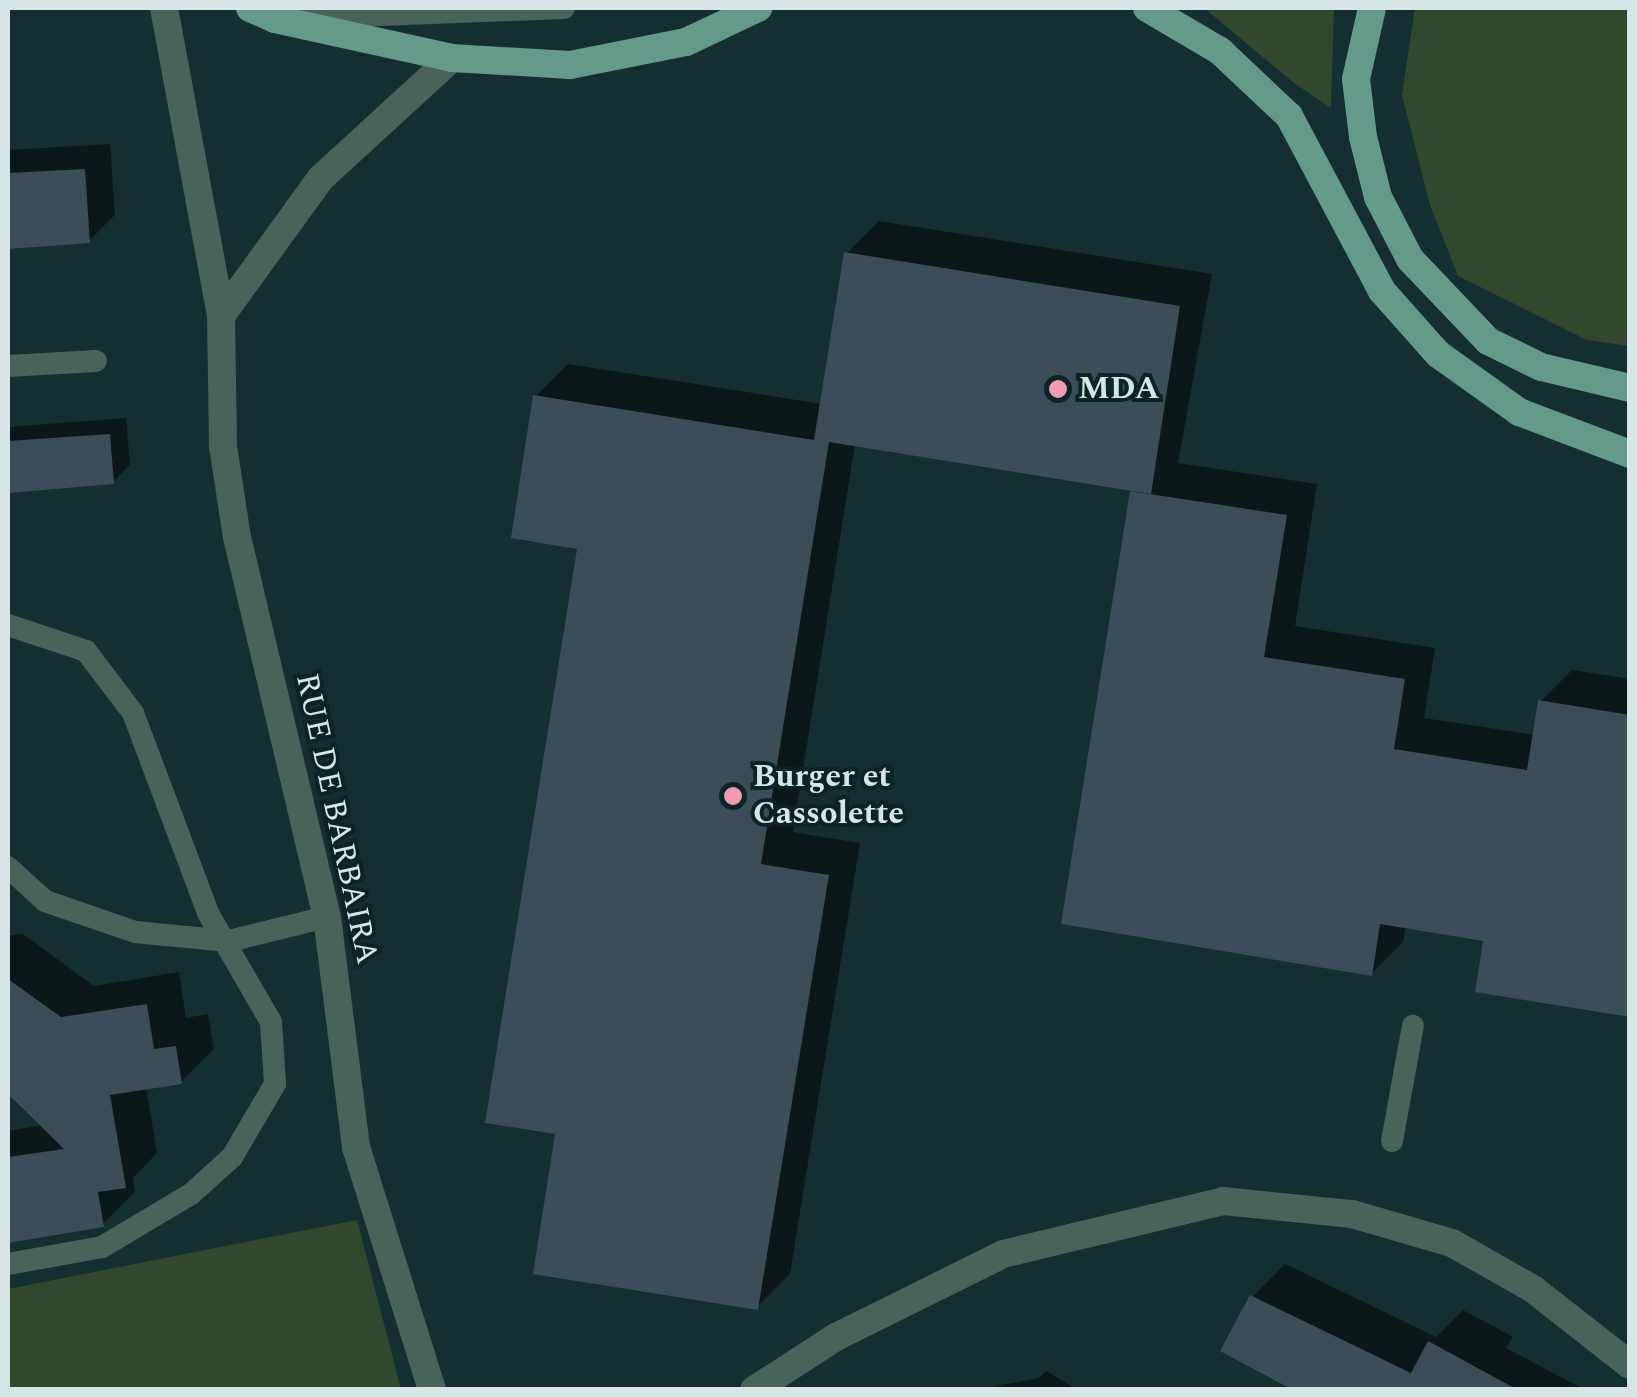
<!DOCTYPE html>
<html>
<head>
<meta charset="utf-8">
<style>
	body { margin:0 }
	#map { position:relative; width:1637px; height:1397px; overflow:hidden; background:#152e31; font-family:Spectral,serif }
	div>[style] { position:absolute }
	.green>* { inset:0; background:#31482d }
	.shadow>* { inset:0; background:#0007 }
	.building>* { inset:0; background:#3a4d59 }
	.service>* { height:22px; margin:-11px; padding:0 11px; transform-origin:11px; border-radius:11px; background:#49625a }
	.minor>* { height:28px; margin:-14px; padding:0 14px; transform-origin:14px; border-radius:14px; background:#49625a }
	.primary>* { height:28px; margin:-14px; padding:0 14px; transform-origin:14px; border-radius:14px; background:#659989 }
	.dots>* { width:28px; height:28px; translate:-50% -50%; box-sizing:border-box; border:5px solid #0b2427; border-radius:50% }
	span { translate:-50% -50%; white-space:nowrap; text-align:center; line-height:1.15; -webkit-text-stroke:8px #0b2427; paint-order:stroke }
	.poi-label { font-size:32px; color:#d6e5e6; font-weight:700 }
	.left { translate:0 -50%; text-align:left }
	.street-label { font-size:32px; color:#d6e5e6 }
	.frame { position:absolute; inset:0; border:10px solid #d6e5e6; pointer-events:none }
</style>
</head>
<body>
<div id="map">
	<div class="green">
		<i style="clip-path:polygon(1204px 8px,1334px 8px,1331px 108px,1294px 83px)"></i>
		<i style="clip-path:polygon(1415px 8px,1629px 8px,1629px 346px,1587px 340px,1458px 276px,1430px 205px,1402px 95px)"></i>
		<i style="clip-path:polygon(357px 1220px,401px 1389px,8px 1389px,8px 1289px)"></i>
	</div>
	<div class="shadow">
		<i style="clip-path:polygon(110px 144px,115px 215px,89px 241px,8px 246px,8px 150px)"></i>
		<i style="clip-path:polygon(879px 221px,1212px 274px,1178px 463px,1317px 484px,1295px 626px,1435px 648px,1424px 718px,1535px 735px,1541px 701px,1572px 670px,1630px 679px,1630px 1014px,1486px 939px,1406px 926px,1403px 942px,1372px 973px,1136px 489px,855px 444px,793px 832px,860px 843px,790px 1274px,757px 1307px,557px 1132px,580px 547px,536px 396px,568px 364px,822px 404px,847px 253px)"></i>
		<i style="clip-path:polygon(126px 418px,130px 465px,113px 482px,8px 490px,8px 427px)"></i>
		<i style="clip-path:polygon(23px 934px,94px 986px,179px 972px,186px 1018px,208px 1014px,214px 1049px,181px 1082px,146px 1087px,157px 1153px,133px 1178px,135px 1192px,102px 1225px,8px 1240px,8px 1131px,43px 1125px,8px 1090px,8px 936px)"></i>
		<i style="clip-path:polygon(1285px 1264px,1436px 1337px,1463px 1310px,1513px 1337px,1506px 1348px,1585px 1390px,1299px 1390px,1252px 1297px)"></i>
		<i style="clip-path:polygon(1046px 1371px,1078px 1390px,975px 1390px,1039px 1378px)"></i>
	</div>
	<div class="building">
		<i style="clip-path:polygon(85px 169px,90px 243px,8px 249px,8px 173px)"></i>
		<i style="clip-path:polygon(844px 252px,1180px 306px,1151px 494px,829px 442px,761px 864px,829px 875px,758px 1310px,533px 1274px,555px 1134px,485px 1123px,577px 549px,511px 538px,533px 395px,814px 440px)"></i>
		<i style="clip-path:polygon(110px 434px,114px 484px,8px 493px,8px 441px)"></i>
		<i style="clip-path:polygon(1130px 491px,1287px 515px,1264px 657px,1405px 679px,1394px 749px,1527px 770px,1538px 700px,1630px 715px,1630px 1017px,1475px 992px,1483px 941px,1380px 924px,1372px 976px,1061px 924px)"></i>
		<i style="clip-path:polygon(8px 979px,61px 1017px,147px 1004px,154px 1049px,176px 1046px,182px 1084px,110px 1095px,126px 1188px,98px 1192px,104px 1227px,8px 1243px,8px 1157px,64px 1149px,8px 1094px)"></i>
		<i style="clip-path:polygon(1250px 1295px,1411px 1373px,1428px 1341px,1518px 1390px,1293px 1390px,1220px 1351px)"></i>
	</div>
	<div class="service">
		<i style="left:303px;top:18px;width:261px;rotate:-2.2deg"></i>
		<i style="left:8px;top:366px;width:88px;rotate:-3.3deg"></i>
		<i style="left:8px;top:625px;width:82px;rotate:18.4deg"></i>
		<i style="left:86px;top:651px;width:78px;rotate:52.8deg"></i>
		<i style="left:133px;top:713px;width:214px;rotate:69.4deg"></i>
		<i style="left:208px;top:913px;width:126px;rotate:60deg"></i>
		<i style="left:271px;top:1022px;width:62px;rotate:86.3deg"></i>
		<i style="left:275px;top:1084px;width:85px;rotate:120.5deg"></i>
		<i style="left:232px;top:1157px;width:55px;rotate:137.9deg"></i>
		<i style="left:191px;top:1194px;width:104px;rotate:149.2deg"></i>
		<i style="left:102px;top:1247px;width:96px;rotate:169.7deg"></i>
		<i style="left:8px;top:867px;width:50px;rotate:42.6deg"></i>
		<i style="left:45px;top:901px;width:95px;rotate:19deg"></i>
		<i style="left:135px;top:932px;width:94px;rotate:5.5deg"></i>
		<i style="left:229px;top:941px;width:101px;rotate:-13.8deg"></i>
		<i style="left:1392px;top:1141px;width:117px;rotate:-79.7deg"></i>
	</div>
	<div class="minor">
		<i style="left:164px;top:8px;width:313px;rotate:79.5deg"></i>
		<i style="left:221px;top:316px;width:130px;rotate:89.1deg"></i>
		<i style="left:223px;top:446px;width:92px;rotate:81.3deg"></i>
		<i style="left:237px;top:537px;width:391px;rotate:76.7deg"></i>
		<i style="left:327px;top:917px;width:232px;rotate:82.8deg"></i>
		<i style="left:356px;top:1147px;width:255px;rotate:72.6deg"></i>
		<i style="left:221px;top:316px;width:170px;rotate:-54.1deg"></i>
		<i style="left:321px;top:178px;width:178px;rotate:-42.5deg"></i>
		<i style="left:754px;top:1390px;width:98px;rotate:-32.9deg"></i>
		<i style="left:836px;top:1337px;width:186px;rotate:-26.4deg"></i>
		<i style="left:1003px;top:1254px;width:226px;rotate:-13.5deg"></i>
		<i style="left:1223px;top:1201px;width:130px;rotate:5.8deg"></i>
		<i style="left:1352px;top:1214px;width:104px;rotate:16.2deg"></i>
		<i style="left:1452px;top:1243px;width:93px;rotate:29.6deg"></i>
		<i style="left:1533px;top:1289px;width:123px;rotate:38.1deg"></i>
	</div>
	<div class="primary">
		<i style="left:250px;top:8px;width:27px;rotate:24deg"></i>
		<i style="left:275px;top:19px;width:181px;rotate:12.4deg"></i>
		<i style="left:452px;top:58px;width:118px;rotate:3.4deg"></i>
		<i style="left:570px;top:65px;width:118px;rotate:-11.2deg"></i>
		<i style="left:686px;top:42px;width:80px;rotate:-25.3deg"></i>
		<i style="left:1147px;top:8px;width:85px;rotate:30.5deg"></i>
		<i style="left:1220px;top:51px;width:95px;rotate:43.3deg"></i>
		<i style="left:1289px;top:116px;width:198px;rotate:62deg"></i>
		<i style="left:1382px;top:291px;width:84px;rotate:48.4deg"></i>
		<i style="left:1438px;top:354px;width:100px;rotate:35.6deg"></i>
		<i style="left:1519px;top:412px;width:119px;rotate:20.7deg"></i>
		<i style="left:1372px;top:8px;width:73px;rotate:102.7deg"></i>
		<i style="left:1356px;top:79px;width:58px;rotate:83.1deg"></i>
		<i style="left:1363px;top:137px;width:62px;rotate:76deg"></i>
		<i style="left:1378px;top:197px;width:70px;rotate:62.7deg"></i>
		<i style="left:1410px;top:259px;width:113px;rotate:46.4deg"></i>
		<i style="left:1488px;top:341px;width:59px;rotate:26.1deg"></i>
		<i style="left:1541px;top:367px;width:91px;rotate:13.3deg"></i>
	</div>
	<div class="dots">
		<i style="left:1058px;top:389px;background:#f19ab1"></i>
		<i style="left:733px;top:796px;background:#f19ab1"></i>
	</div>
	<div class="poi-label">
		<span class="left" style="left:1078px;top:389px">MDA</span>
		<span class="left" style="left:753px;top:796px">Burger et<br>Cassolette</span>
	</div>
	<div class="street-label">
		<span style="left:336px;top:819px;rotate:78deg">RUE DE BARBAIRA</span>
	</div>
	<div class="frame"></div>
</div>
</body>
</html>
